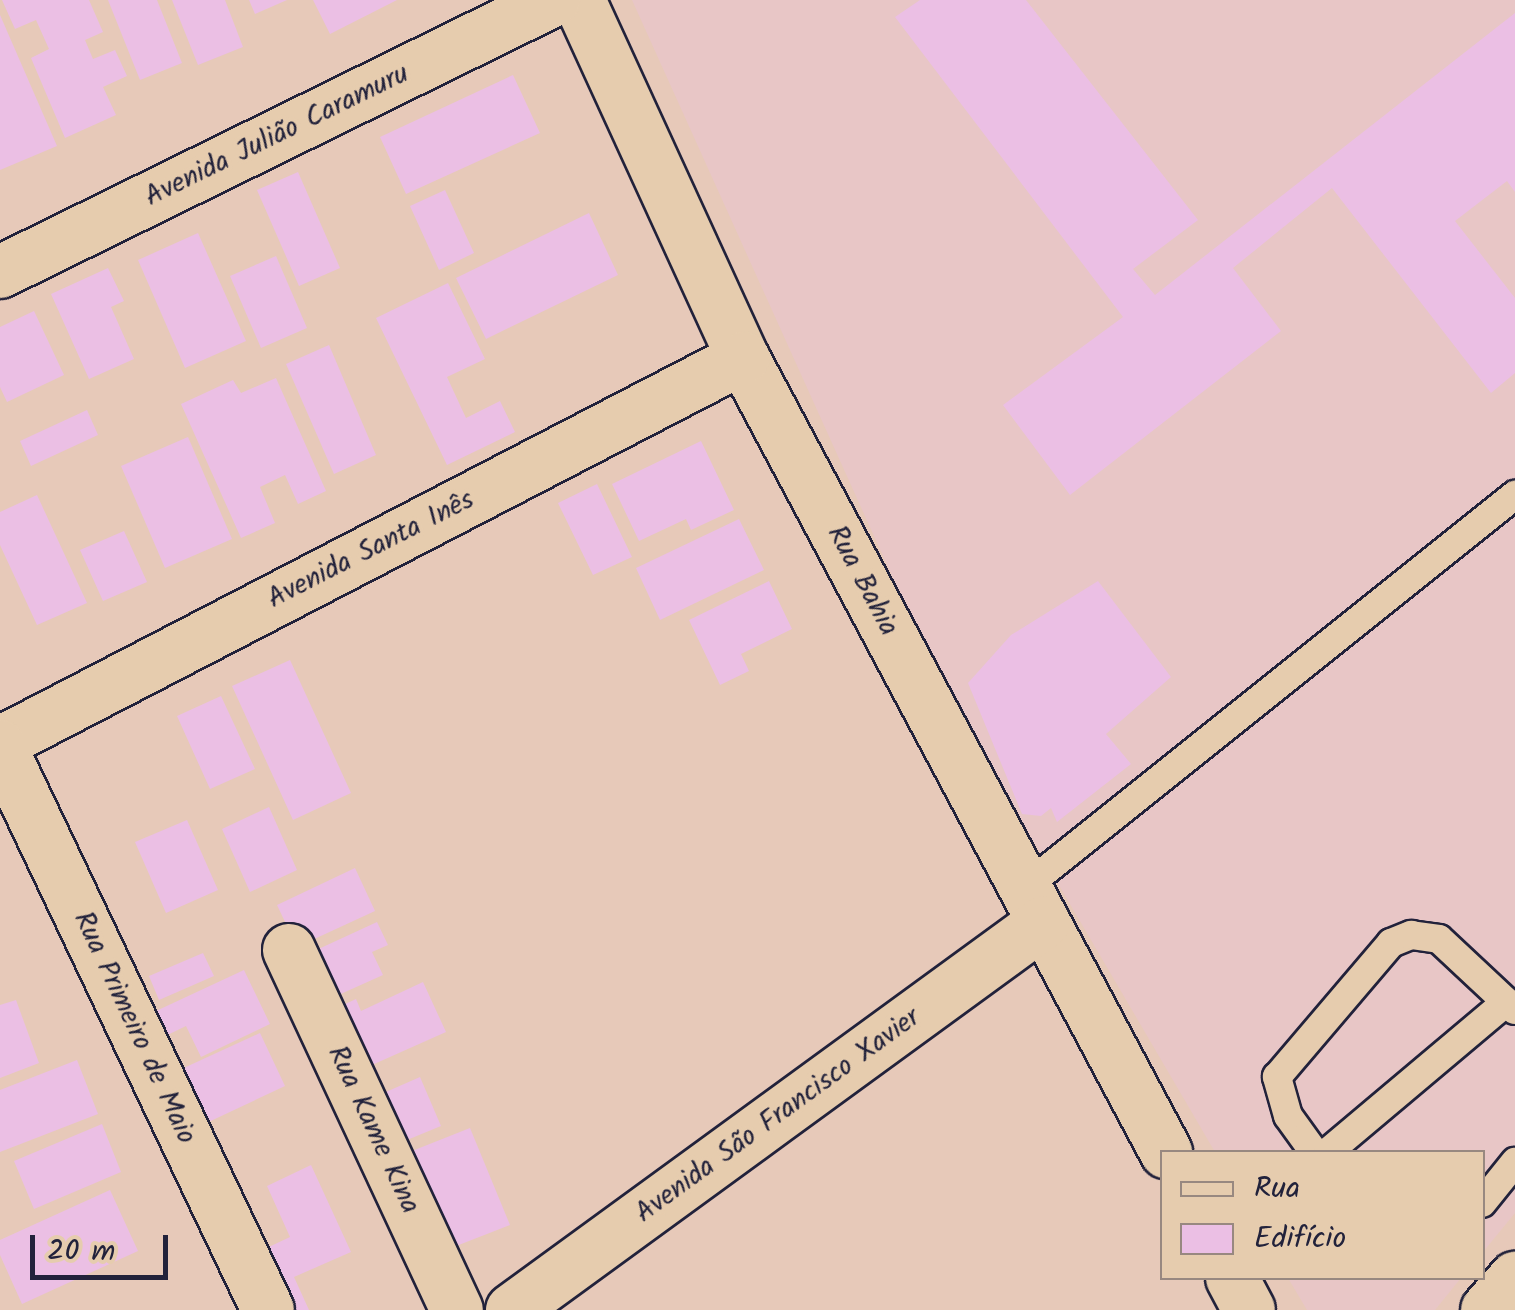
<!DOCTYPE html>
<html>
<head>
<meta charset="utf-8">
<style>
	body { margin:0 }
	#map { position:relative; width:1515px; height:1310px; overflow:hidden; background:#e7c9b9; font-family:Kalam,sans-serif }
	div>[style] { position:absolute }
	.built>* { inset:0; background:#e8c6c6 }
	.building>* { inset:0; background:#ebbfe4 }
	.roads { filter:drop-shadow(2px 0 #22223b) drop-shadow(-2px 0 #22223b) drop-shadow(0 2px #22223b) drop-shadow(0 -2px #22223b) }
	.service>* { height:28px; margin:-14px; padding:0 14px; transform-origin:14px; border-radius:14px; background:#e6ccae }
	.minor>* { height:52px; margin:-26px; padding:0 26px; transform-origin:26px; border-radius:26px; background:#e6ccae }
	span { translate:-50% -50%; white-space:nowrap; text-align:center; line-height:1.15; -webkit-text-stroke:8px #e6ccae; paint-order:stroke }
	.street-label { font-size:28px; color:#22223b }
	.legend { position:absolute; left:1160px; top:1150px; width:325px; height:130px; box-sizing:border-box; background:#e6ccae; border:2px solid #988880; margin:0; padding:12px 18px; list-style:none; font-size:30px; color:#22223b }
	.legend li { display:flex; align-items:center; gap:20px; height:50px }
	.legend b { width:50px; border:2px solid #988880 }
	.scale { position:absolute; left:30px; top:1235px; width:138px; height:45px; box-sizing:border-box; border:5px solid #22223b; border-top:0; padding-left:12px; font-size:30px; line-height:35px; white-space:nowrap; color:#22223b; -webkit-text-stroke:8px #e6ccae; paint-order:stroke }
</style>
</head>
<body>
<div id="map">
	<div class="built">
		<i style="clip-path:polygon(632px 0,1515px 0,1515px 1213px,1483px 1252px,1482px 1152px,1215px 1152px,939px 680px)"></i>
		<i style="clip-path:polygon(1288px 1278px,1461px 1278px,1435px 1310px,1307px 1310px)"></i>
	</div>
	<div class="building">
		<i style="clip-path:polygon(2px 0,89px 0,103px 32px,85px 40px,93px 59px,115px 50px,127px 76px,103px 87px,116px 115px,65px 138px,31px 58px,49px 49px,36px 20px,15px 29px)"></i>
		<i style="clip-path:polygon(108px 0,157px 0,182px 63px,140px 80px)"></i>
		<i style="clip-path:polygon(172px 0,225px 0,243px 47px,198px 65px)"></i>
		<i style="clip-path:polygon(249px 0,287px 0,255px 14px)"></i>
		<i style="clip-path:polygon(313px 0,397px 0,330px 34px)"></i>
		<i style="clip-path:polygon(920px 0,1026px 0,1198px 220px,1133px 269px,1155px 295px,1515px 13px,1515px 192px,1507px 181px,1455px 221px,1515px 298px,1515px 373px,1491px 393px,1332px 188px,1233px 268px,1281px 331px,1070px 495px,1003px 405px,1123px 317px,895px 17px)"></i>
		<i style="clip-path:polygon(0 15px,57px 146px,0 170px)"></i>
		<i style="clip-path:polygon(513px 75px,540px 133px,406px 194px,380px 137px)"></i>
		<i style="clip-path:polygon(298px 172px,340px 268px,299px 286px,257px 190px)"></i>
		<i style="clip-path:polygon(445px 190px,474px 253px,439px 270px,410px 206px)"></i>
		<i style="clip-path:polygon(589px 213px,618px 275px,486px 339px,456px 278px)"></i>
		<i style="clip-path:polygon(198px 233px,246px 341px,185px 368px,138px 260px)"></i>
		<i style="clip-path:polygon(276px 256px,307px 328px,261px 348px,230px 276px)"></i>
		<i style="clip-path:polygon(108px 268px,124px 301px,111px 307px,134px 359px,89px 379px,51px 294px)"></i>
		<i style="clip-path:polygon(448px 283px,485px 359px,447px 377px,466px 418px,500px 401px,515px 432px,447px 465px,376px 318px)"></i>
		<i style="clip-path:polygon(34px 311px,64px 375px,7px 402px,0 387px,0 327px)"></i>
		<i style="clip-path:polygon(329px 345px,376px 455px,334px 474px,286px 364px)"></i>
		<i style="clip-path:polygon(276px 378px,326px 491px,298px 504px,285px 475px,260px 487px,275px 523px,241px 538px,181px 404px,233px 380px,241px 393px)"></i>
		<i style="clip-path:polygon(87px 410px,98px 435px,31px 466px,20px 441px)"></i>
		<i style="clip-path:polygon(188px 437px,232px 539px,165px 568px,121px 466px)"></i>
		<i style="clip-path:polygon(701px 441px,734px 510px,691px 530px,686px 519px,639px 541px,612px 484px)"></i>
		<i style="clip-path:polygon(597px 484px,632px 557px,593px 575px,558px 503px)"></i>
		<i style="clip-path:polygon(37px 495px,87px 603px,37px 625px,0 545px,0 512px)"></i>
		<i style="clip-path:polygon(739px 519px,764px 570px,660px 620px,636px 568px)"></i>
		<i style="clip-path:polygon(124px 531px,147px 582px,103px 601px,80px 550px)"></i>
		<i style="clip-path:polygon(769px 581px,792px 629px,741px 654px,749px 671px,720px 685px,689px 620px)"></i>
		<i style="clip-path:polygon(1098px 581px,1171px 677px,1106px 734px,1131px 764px,1057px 822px,1051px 808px,1041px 816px,1022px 814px,968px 683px,1011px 635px)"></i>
		<i style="clip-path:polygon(290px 660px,351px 793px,293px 820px,232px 686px)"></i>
		<i style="clip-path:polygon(221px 696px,255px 769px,210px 789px,177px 716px)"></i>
		<i style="clip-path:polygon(269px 807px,297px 870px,250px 892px,222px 829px)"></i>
		<i style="clip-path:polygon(187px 820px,218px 890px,166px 913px,135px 842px)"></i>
		<i style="clip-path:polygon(355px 868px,375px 911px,297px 947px,277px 905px)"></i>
		<i style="clip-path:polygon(377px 922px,388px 945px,372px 952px,383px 975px,334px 997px,312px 952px)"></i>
		<i style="clip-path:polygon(203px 953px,214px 976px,159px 1000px,149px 976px)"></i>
		<i style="clip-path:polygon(244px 970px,270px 1024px,201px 1057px,186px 1026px,153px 1042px,141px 1018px)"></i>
		<i style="clip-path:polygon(423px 982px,446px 1032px,354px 1073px,326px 1013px,356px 999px,361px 1011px)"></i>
		<i style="clip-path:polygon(16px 1000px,39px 1063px,0 1078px,0 1005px)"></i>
		<i style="clip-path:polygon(260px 1033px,285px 1086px,200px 1126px,175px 1072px)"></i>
		<i style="clip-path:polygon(77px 1060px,98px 1114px,0 1152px,0 1090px)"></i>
		<i style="clip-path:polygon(420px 1077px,441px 1126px,390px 1147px,370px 1099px)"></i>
		<i style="clip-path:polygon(102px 1124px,121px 1172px,34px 1209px,14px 1161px)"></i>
		<i style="clip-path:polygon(470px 1128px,510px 1225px,451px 1248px,412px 1151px)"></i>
		<i style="clip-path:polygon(311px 1165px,351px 1252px,294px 1277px,309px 1310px,280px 1310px,254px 1254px,290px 1237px,267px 1186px)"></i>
		<i style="clip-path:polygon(110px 1190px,138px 1251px,22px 1304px,0 1255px,0 1240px)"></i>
	</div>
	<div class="roads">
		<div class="service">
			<i style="left:1025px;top:887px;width:628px;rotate:-38.66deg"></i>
			<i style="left:1314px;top:1152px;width:44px;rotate:-125.8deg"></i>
			<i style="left:1288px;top:1116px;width:41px;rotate:-105.8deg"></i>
			<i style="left:1277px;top:1077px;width:176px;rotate:-49.6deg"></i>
			<i style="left:1391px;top:943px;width:22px;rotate:-22deg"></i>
			<i style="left:1411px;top:935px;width:28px;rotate:8deg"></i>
			<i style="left:1439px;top:939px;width:104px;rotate:43.1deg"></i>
			<i style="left:1328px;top:1152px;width:233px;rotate:-40.1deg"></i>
			<i style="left:1482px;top:1203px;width:53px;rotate:-51.2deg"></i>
		</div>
		<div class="minor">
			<i style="left:579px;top:0;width:394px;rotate:65.4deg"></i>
			<i style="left:743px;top:358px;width:900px;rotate:61.95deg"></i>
			<i style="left:0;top:272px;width:617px;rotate:-26.15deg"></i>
			<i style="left:0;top:743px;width:837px;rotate:-27.39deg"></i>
			<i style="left:0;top:746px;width:624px;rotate:64.58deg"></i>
			<i style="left:289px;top:950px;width:397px;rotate:65deg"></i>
			<i style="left:1232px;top:1278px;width:36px;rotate:62deg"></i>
			<i style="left:512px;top:1310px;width:658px;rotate:-36.1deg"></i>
			<i style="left:1487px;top:1310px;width:43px;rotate:-48.8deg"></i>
		</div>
	</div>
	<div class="street-label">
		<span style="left:277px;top:136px;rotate:-26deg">Avenida Julião Caramuru</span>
		<span style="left:371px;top:550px;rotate:-27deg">Avenida Santa Inês</span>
		<span style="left:862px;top:581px;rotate:62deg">Rua Bahia</span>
		<span style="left:134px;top:1028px;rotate:65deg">Rua Primeiro de Maio</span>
		<span style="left:778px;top:1116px;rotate:-36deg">Avenida São Francisco Xavier</span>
		<span style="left:373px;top:1130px;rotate:65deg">Rua Kame Kina</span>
	</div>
	<ul class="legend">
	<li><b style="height:12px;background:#e6ccae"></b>Rua</li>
	<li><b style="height:28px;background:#ebbfe4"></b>Edifício</li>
	</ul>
	<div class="scale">20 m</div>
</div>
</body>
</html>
